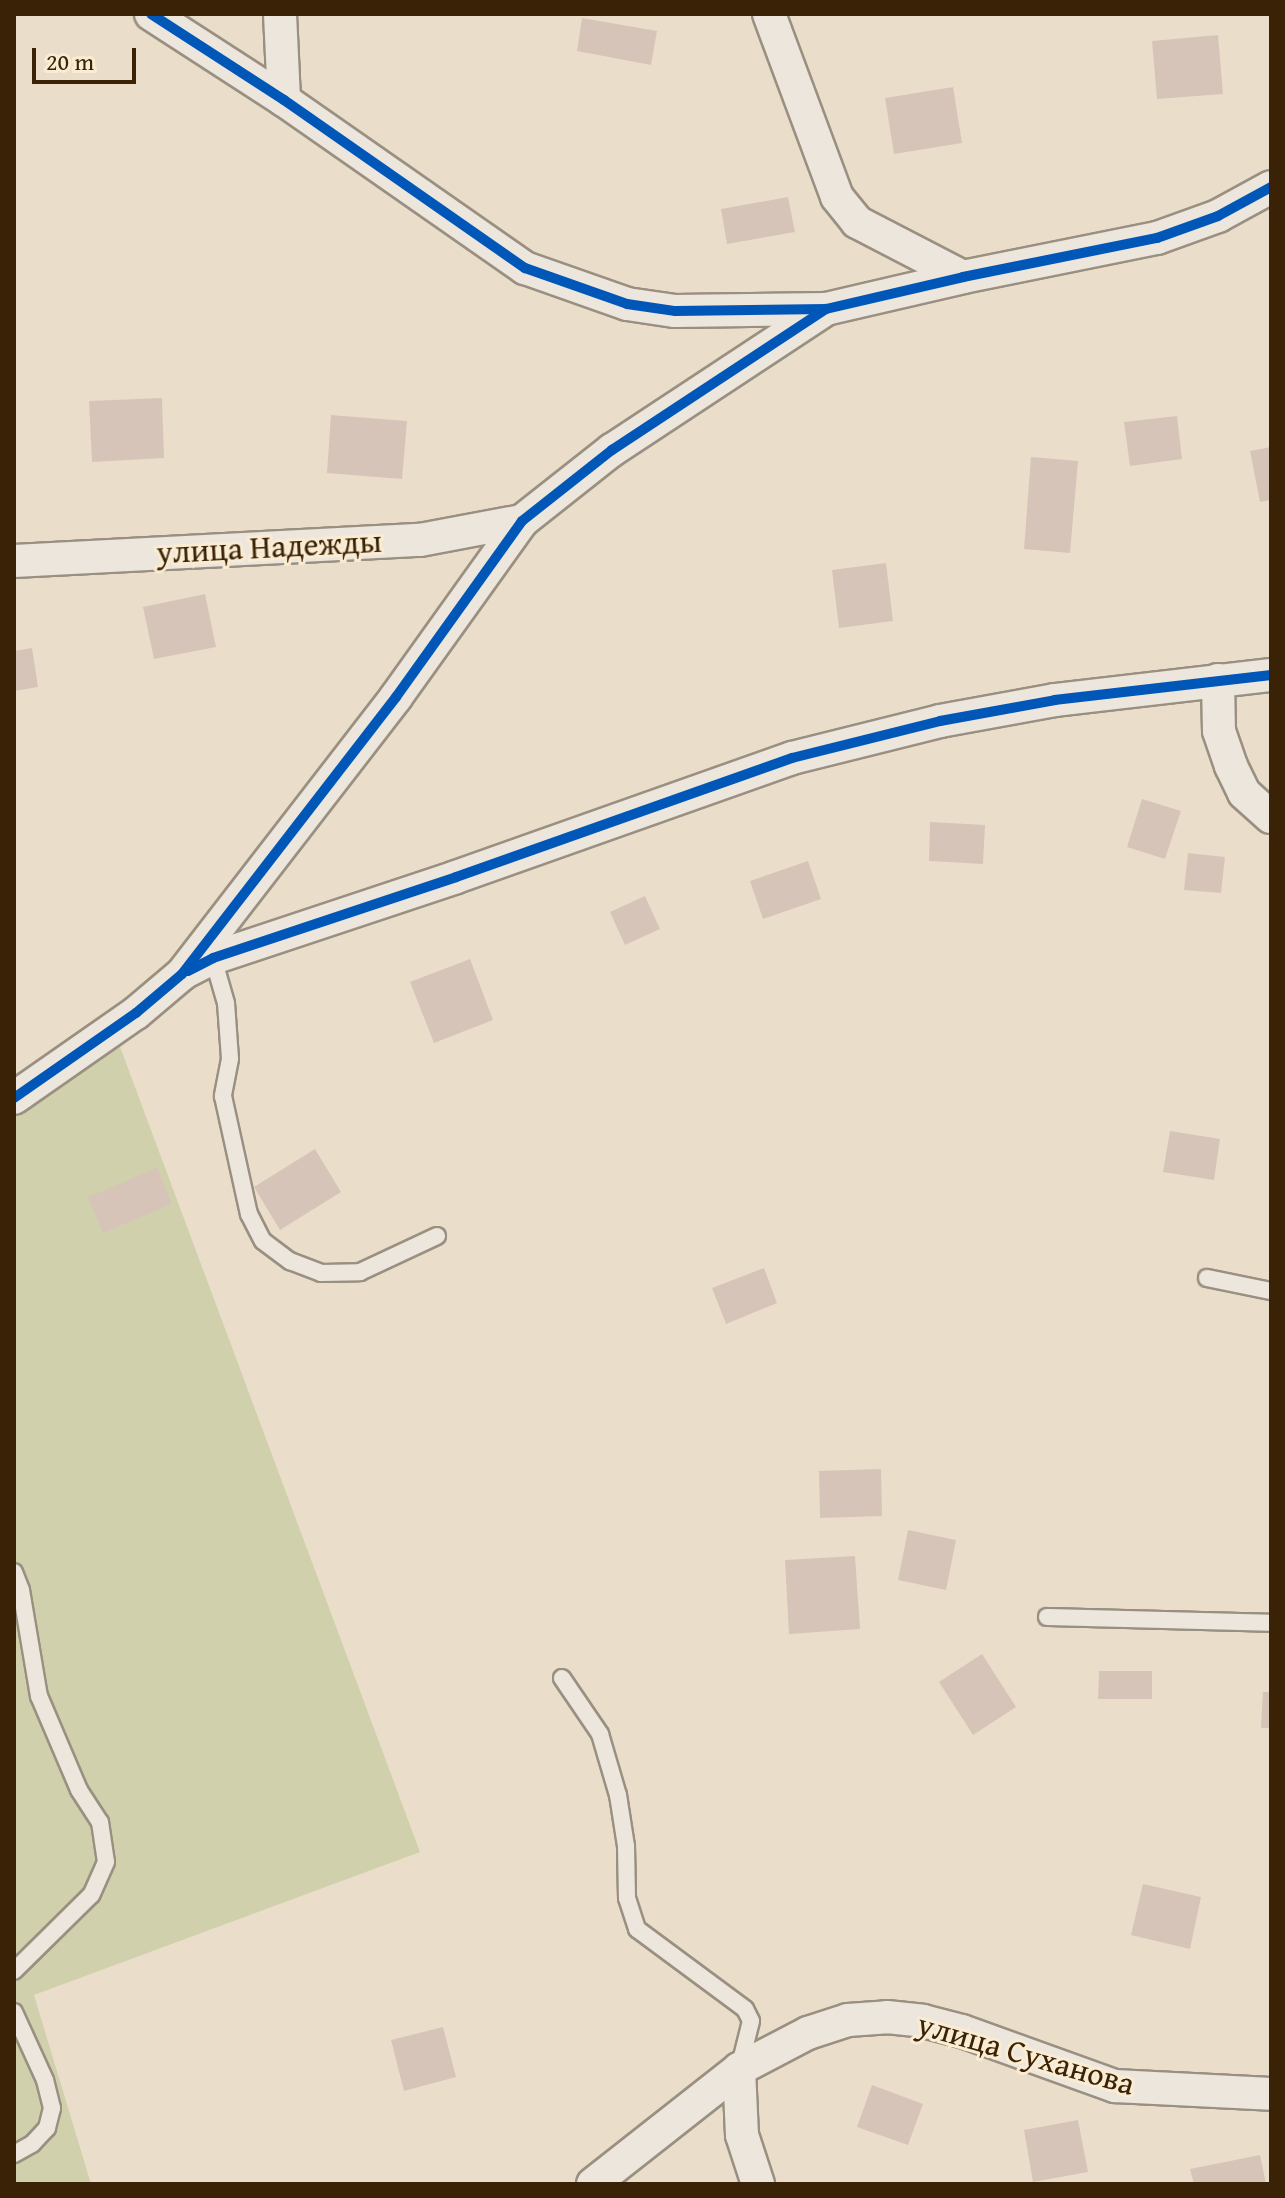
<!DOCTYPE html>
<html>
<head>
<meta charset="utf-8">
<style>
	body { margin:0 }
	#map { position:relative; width:1285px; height:2198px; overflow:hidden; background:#eadeca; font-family:"Gentium Book Plus",serif }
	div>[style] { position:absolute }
	.green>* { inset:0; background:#d0d0ac }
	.building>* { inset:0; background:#d7c4b9 }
	.roads { filter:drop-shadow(2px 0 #9a9081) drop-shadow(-2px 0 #9a9081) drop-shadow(0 2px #9a9081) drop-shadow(0 -2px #9a9081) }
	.lane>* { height:16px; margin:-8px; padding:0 8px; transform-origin:8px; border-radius:8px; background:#ede6dd }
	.street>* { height:32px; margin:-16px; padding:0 16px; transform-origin:16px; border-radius:16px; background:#ede6dd }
	.cycleway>* { height:10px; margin:-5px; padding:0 5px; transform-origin:5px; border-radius:5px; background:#0057b8 }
	span { translate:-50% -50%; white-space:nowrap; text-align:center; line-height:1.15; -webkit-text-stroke:6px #faecd3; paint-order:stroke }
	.street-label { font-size:32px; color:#3a2206 }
	.frame { position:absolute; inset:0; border:16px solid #3a2206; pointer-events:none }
	.scale { position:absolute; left:32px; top:48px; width:104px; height:36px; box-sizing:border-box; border:4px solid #3a2206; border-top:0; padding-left:10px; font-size:24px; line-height:28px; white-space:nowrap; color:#3a2206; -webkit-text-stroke:6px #faecd3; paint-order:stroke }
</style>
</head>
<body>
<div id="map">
	<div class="green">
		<i style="clip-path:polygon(116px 1036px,420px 1852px,34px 1995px,91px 2184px,14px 2184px,14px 1107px)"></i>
	</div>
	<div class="building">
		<i style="clip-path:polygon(582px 18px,657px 31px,651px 65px,577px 51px)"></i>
		<i style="clip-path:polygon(1218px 35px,1223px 94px,1157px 99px,1152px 41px)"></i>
		<i style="clip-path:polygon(953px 87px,962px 143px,894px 154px,885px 98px)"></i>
		<i style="clip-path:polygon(788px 197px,795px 232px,727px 244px,721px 209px)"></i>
		<i style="clip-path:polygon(162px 398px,164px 458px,92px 462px,89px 401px)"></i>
		<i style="clip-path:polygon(331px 415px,407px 421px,402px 479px,327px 473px)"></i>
		<i style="clip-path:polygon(1177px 416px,1182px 459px,1130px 466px,1124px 422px)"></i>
		<i style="clip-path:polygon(1271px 447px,1271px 500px,1260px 502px,1250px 451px)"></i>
		<i style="clip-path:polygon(1031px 457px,1078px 461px,1070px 553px,1024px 549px)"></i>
		<i style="clip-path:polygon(886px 563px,893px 621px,839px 628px,832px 570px)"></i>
		<i style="clip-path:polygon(205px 594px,216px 647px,154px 659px,143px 607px)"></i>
		<i style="clip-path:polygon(32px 648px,38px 687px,14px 691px,14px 651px)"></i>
		<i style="clip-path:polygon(1142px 799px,1181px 811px,1165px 859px,1127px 847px)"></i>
		<i style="clip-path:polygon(930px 822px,985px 825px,983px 864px,929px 861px)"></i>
		<i style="clip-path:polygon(1188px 853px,1225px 857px,1221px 893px,1184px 890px)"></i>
		<i style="clip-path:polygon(808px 861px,821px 899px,763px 919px,750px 881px)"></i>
		<i style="clip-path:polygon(645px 896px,660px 929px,625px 945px,610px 912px)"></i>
		<i style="clip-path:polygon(470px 959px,493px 1020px,434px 1043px,410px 982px)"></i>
		<i style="clip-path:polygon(1170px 1131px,1220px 1139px,1214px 1180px,1163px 1172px)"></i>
		<i style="clip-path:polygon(315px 1149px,341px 1192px,280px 1230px,254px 1187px)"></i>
		<i style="clip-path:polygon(157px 1168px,172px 1204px,103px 1233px,88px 1197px)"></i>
		<i style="clip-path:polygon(764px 1268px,777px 1303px,726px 1324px,712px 1288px)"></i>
		<i style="clip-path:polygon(881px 1469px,882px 1516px,820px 1518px,819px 1471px)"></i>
		<i style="clip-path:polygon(908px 1530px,956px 1540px,946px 1590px,898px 1580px)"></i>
		<i style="clip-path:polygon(855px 1556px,860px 1629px,789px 1634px,785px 1560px)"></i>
		<i style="clip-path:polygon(982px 1654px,1016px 1707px,973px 1735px,939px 1682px)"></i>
		<i style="clip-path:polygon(1099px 1671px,1152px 1671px,1152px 1699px,1098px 1699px)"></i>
		<i style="clip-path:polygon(1263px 1692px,1271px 1692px,1271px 1728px,1261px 1728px)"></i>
		<i style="clip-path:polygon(1143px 1884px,1201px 1897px,1190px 1949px,1131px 1935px)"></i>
		<i style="clip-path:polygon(443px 2027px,456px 2077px,404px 2091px,391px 2040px)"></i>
		<i style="clip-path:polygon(872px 2085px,923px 2104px,908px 2145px,857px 2127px)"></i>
		<i style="clip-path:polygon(1078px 2120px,1088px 2172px,1033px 2182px,1024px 2130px)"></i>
		<i style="clip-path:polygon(1260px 2155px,1266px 2184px,1194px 2184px,1190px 2169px)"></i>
	</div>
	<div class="roads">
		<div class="lane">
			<i style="left:213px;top:958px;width:47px;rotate:73.9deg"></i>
			<i style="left:226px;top:1003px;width:56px;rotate:85.9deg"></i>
			<i style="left:230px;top:1059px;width:38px;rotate:101deg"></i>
			<i style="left:223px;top:1096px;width:121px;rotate:77.6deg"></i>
			<i style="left:249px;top:1214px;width:30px;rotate:63deg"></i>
			<i style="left:263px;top:1241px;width:34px;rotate:37deg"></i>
			<i style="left:290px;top:1261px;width:33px;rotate:21deg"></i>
			<i style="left:321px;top:1273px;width:39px;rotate:-1deg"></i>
			<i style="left:360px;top:1272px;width:85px;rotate:-25.1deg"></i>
			<i style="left:1207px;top:1278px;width:65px;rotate:11.5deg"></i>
			<i style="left:14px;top:1572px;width:19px;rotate:69deg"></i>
			<i style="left:21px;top:1590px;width:108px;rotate:80.4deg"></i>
			<i style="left:39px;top:1696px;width:102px;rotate:66.9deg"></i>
			<i style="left:79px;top:1790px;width:38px;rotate:57deg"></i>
			<i style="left:100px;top:1822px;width:40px;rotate:81.5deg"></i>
			<i style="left:106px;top:1862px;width:36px;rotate:114deg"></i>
			<i style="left:91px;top:1895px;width:108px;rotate:135.4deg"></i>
			<i style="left:1047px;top:1617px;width:224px;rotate:1.5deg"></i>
			<i style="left:562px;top:1678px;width:68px;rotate:55.8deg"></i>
			<i style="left:600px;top:1734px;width:64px;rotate:73.6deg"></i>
			<i style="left:618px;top:1795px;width:52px;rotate:81.1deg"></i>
			<i style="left:626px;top:1846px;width:52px;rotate:88.9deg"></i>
			<i style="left:627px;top:1898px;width:33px;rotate:72deg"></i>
			<i style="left:637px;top:1929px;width:134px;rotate:36.5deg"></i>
			<i style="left:745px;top:2009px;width:13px;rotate:63deg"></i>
			<i style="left:751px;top:2021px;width:49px;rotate:104deg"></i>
			<i style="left:14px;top:2012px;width:75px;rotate:65.5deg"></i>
			<i style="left:45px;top:2080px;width:29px;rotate:76deg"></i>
			<i style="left:52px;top:2108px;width:21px;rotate:104deg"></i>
			<i style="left:47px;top:2128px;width:22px;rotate:133deg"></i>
			<i style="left:32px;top:2144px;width:21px;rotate:151deg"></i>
		</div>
		<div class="street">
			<i style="left:151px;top:14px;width:158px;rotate:32.9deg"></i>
			<i style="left:284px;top:100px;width:294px;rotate:34.9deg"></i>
			<i style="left:525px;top:268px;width:108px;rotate:19.4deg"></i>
			<i style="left:627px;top:304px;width:49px;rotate:8.3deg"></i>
			<i style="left:675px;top:311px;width:151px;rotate:-0.8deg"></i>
			<i style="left:826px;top:309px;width:141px;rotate:-13.1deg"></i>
			<i style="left:963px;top:277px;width:198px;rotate:-11.4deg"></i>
			<i style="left:1157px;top:238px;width:65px;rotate:-19.8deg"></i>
			<i style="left:1218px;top:216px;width:60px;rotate:-28.7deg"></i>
			<i style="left:280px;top:14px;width:86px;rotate:87.3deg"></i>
			<i style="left:769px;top:14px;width:195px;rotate:69.6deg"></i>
			<i style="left:837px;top:197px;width:32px;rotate:51deg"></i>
			<i style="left:857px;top:222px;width:119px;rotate:27.4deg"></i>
			<i style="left:14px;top:561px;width:407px;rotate:-3deg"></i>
			<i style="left:420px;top:540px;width:104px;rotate:-10.6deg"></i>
			<i style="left:1218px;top:680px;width:51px;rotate:88.9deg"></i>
			<i style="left:1219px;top:731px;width:37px;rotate:71deg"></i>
			<i style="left:1231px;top:766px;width:30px;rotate:64deg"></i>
			<i style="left:1244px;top:793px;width:36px;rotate:42deg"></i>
			<i style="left:187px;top:971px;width:29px;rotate:-27deg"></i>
			<i style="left:213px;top:958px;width:256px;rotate:-18.4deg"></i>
			<i style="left:456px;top:877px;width:356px;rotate:-19.5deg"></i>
			<i style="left:792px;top:758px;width:153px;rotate:-14deg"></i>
			<i style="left:940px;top:721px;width:117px;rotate:-10.3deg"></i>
			<i style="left:1055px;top:700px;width:217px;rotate:-6.6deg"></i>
			<i style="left:14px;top:1098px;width:149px;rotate:-34.9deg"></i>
			<i style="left:136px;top:1013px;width:60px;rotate:-40.3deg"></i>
			<i style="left:182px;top:974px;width:350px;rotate:-52.3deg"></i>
			<i style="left:396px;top:697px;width:216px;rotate:-54.4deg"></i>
			<i style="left:522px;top:521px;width:115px;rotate:-38.3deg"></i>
			<i style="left:612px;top:450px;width:256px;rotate:-33.4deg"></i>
			<i style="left:739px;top:2069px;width:66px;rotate:87.4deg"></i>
			<i style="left:742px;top:2135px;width:52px;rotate:71.9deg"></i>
			<i style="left:593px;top:2184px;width:186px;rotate:-38.2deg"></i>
			<i style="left:739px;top:2069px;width:78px;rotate:-27.6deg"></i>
			<i style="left:808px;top:2033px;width:42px;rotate:-18deg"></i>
			<i style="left:848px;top:2020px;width:39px;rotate:-4deg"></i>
			<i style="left:887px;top:2017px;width:36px;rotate:6deg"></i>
			<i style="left:923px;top:2021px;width:40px;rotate:14.4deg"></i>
			<i style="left:962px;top:2031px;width:163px;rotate:19.8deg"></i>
			<i style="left:1115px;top:2086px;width:156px;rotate:2.9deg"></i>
		</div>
	</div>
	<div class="cycleway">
		<i style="left:151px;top:14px;width:158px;rotate:32.9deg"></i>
		<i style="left:284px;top:100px;width:294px;rotate:34.9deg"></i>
		<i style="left:525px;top:268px;width:108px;rotate:19.4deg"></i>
		<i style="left:627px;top:304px;width:49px;rotate:8.3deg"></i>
		<i style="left:675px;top:311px;width:151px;rotate:-0.8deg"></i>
		<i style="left:826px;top:309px;width:141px;rotate:-13.1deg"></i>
		<i style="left:963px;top:277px;width:198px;rotate:-11.4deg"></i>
		<i style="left:1157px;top:238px;width:65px;rotate:-19.8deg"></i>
		<i style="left:1218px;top:216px;width:60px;rotate:-28.7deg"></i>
		<i style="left:188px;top:971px;width:28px;rotate:-27deg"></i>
		<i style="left:213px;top:958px;width:256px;rotate:-18.4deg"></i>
		<i style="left:456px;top:877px;width:356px;rotate:-19.5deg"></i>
		<i style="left:792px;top:758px;width:153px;rotate:-14deg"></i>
		<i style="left:940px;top:721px;width:117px;rotate:-10.3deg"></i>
		<i style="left:1055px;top:700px;width:217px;rotate:-6.6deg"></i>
		<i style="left:14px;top:1098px;width:149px;rotate:-34.9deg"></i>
		<i style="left:136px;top:1013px;width:60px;rotate:-40.3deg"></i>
		<i style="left:182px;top:974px;width:350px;rotate:-52.3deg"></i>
		<i style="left:396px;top:697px;width:216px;rotate:-54.4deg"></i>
		<i style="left:522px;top:521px;width:115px;rotate:-38.3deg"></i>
		<i style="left:612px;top:450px;width:256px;rotate:-33.4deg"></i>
	</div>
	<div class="street-label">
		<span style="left:269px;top:547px;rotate:-3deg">улица Надежды</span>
		<span style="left:1026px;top:2054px;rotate:16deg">улица Суханова</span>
	</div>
	<div class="frame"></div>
	<div class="scale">20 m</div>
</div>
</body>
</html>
